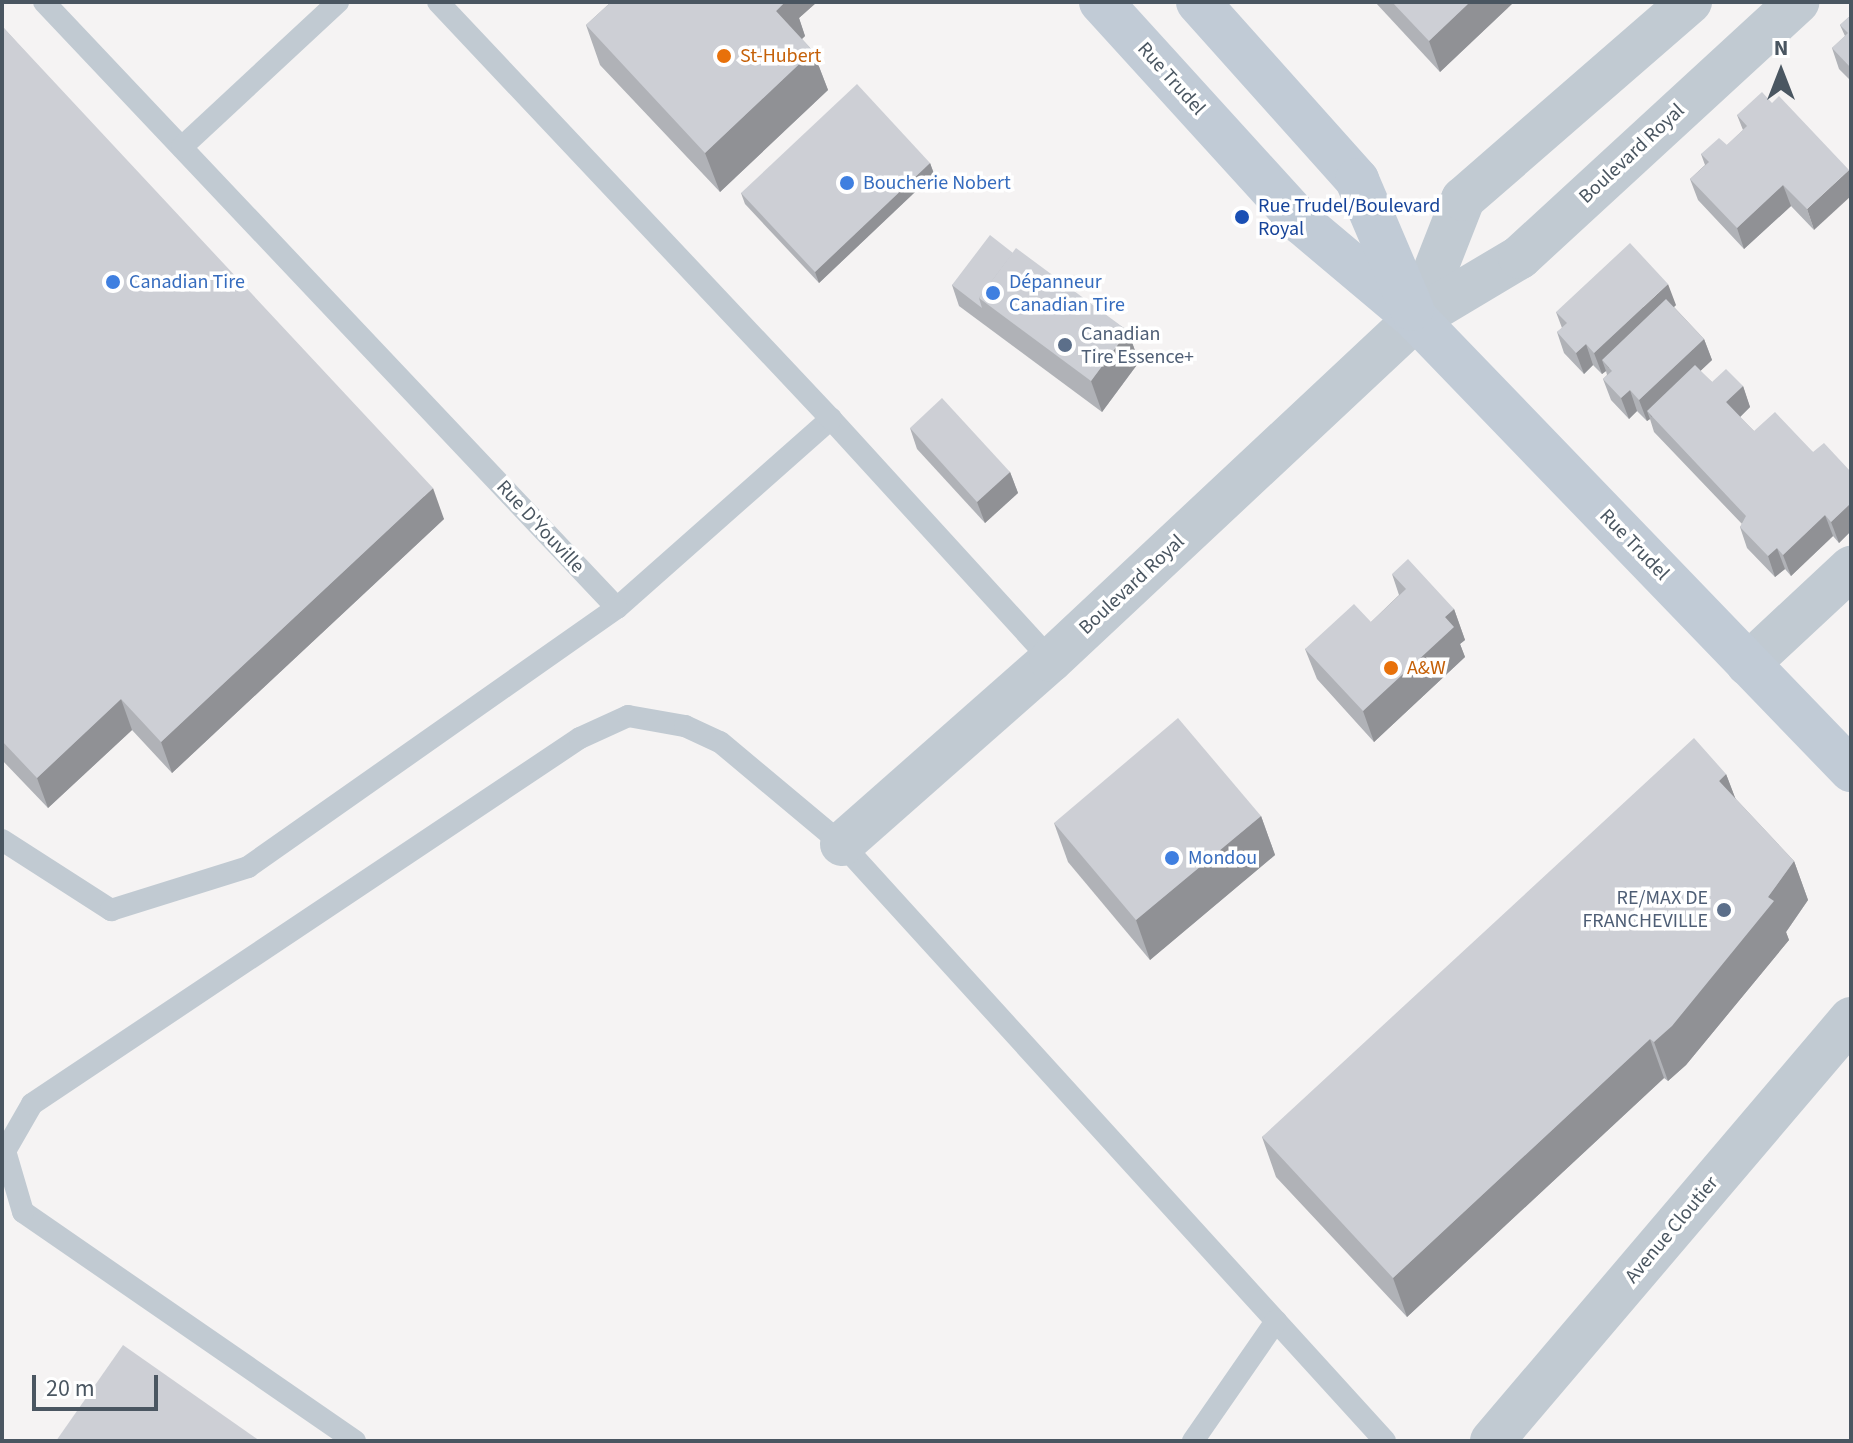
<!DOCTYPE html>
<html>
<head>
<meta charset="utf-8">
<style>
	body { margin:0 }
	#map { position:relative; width:1853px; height:1443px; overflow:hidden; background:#f5f3f3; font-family:"Source Sans 3",sans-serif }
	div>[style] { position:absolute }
	.service>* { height:22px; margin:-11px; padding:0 11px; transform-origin:11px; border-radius:11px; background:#c1cad2 }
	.minor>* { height:44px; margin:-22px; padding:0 22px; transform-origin:22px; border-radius:22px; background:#c1cad2 }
	.tertiary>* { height:44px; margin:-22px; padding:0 22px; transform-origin:22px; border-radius:22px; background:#c1cad2 }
	.secondary>* { height:44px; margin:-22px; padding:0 22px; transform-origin:22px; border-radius:22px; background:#c1cbd6 }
	.wall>* { inset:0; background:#b0b2b7 }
	.shaded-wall>* { inset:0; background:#909195 }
	.building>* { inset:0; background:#cdcfd5 }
	.dots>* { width:22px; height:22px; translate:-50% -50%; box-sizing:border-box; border:4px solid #fff; border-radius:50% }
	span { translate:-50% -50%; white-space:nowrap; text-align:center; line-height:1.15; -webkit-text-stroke:7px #fff; paint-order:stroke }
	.food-label { font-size:20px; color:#c56008 }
	.left { translate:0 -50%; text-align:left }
	.street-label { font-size:20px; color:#4a5661 }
	.shop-label { font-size:20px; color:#366cbe }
	.transit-label { font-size:20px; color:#164399 }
	.service-label { font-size:20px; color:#4e5e75 }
	.right { translate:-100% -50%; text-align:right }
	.frame { position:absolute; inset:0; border:4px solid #4a5661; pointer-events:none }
	.north { position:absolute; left:1741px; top:32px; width:80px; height:80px; -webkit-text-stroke:6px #fff; paint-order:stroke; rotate:0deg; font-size:22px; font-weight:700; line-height:32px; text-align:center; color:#4a5661 }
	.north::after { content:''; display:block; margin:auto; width:28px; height:36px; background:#4a5661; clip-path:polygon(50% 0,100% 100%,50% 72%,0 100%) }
	.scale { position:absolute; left:32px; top:1375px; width:126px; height:36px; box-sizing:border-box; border:4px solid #4a5661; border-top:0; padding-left:10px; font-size:24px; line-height:28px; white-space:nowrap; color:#4a5661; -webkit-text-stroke:6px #fff; paint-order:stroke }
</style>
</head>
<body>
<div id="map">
	<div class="service">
		<i style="left:44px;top:2px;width:834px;rotate:46.6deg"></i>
		<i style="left:617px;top:608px;width:286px;rotate:-41.5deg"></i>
		<i style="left:831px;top:419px;width:326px;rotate:47.6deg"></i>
		<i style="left:438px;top:2px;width:573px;rotate:46.7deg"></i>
		<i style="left:182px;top:147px;width:213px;rotate:-42.9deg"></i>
		<i style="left:2px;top:840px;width:130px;rotate:32.7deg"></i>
		<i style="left:111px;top:910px;width:144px;rotate:-17.4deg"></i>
		<i style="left:248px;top:867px;width:451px;rotate:-35.1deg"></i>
		<i style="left:355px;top:1441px;width:403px;rotate:-145.4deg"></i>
		<i style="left:23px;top:1212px;width:64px;rotate:-106.4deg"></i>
		<i style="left:5px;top:1151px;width:54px;rotate:-60.1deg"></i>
		<i style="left:32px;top:1104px;width:659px;rotate:-33.74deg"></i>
		<i style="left:580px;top:738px;width:53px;rotate:-24.6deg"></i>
		<i style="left:628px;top:716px;width:58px;rotate:10deg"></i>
		<i style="left:685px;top:726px;width:38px;rotate:25deg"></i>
		<i style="left:720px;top:742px;width:159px;rotate:39.9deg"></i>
		<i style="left:842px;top:844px;width:807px;rotate:47.71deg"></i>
		<i style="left:1193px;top:1441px;width:146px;rotate:-55.3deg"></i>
	</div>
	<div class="minor">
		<i style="left:1748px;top:664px;width:141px;rotate:-43deg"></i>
		<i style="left:1492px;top:1441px;width:554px;rotate:-49.61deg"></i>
	</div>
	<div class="tertiary">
		<i style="left:1416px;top:319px;width:129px;rotate:-68.6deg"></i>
		<i style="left:1463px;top:199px;width:301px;rotate:-41deg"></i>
		<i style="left:842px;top:844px;width:278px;rotate:-41.4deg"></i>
		<i style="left:1051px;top:660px;width:500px;rotate:-43.1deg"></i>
		<i style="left:1416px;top:319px;width:121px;rotate:-30.8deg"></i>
		<i style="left:1520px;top:257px;width:377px;rotate:-42.6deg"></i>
	</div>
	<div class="secondary">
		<i style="left:1101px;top:2px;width:299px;rotate:47.7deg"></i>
		<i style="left:1302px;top:223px;width:149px;rotate:40.1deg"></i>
		<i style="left:1416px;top:319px;width:627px;rotate:46.03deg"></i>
		<i style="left:1198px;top:2px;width:239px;rotate:48.2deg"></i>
		<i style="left:1357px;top:180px;width:140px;rotate:66.9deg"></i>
	</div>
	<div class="wall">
		<i style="clip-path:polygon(611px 2px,817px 2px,799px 18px,805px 36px,802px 39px,813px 51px,828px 90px,720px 192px,600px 65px,586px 25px)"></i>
		<i style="clip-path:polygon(1375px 2px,1514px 2px,1440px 72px)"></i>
		<i style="clip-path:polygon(1851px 15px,1851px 81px,1839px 69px,1832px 48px,1845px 36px,1840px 25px)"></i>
		<i style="clip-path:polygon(2px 26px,444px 519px,172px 773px,132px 730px,48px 808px,2px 760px)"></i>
		<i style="clip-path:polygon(1772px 103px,1814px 230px,1791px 206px,1744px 249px,1698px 200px,1690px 179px,1705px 165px,1701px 154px,1727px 145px,1743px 130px,1737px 115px)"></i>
		<i style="clip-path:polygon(930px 163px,934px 174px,819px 283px,745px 204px,741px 193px)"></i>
		<i style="clip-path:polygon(1013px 253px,1128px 331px,1139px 362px,1102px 412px,959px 306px,952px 285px)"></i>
		<i style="clip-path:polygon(1676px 305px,1674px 307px,1704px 339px,1712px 360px,1700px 371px,1712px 382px,1743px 386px,1750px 407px,1740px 417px,1754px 431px,1813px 452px,1851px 472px,1851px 531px,1839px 543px,1833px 536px,1791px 576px,1785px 569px,1775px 577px,1747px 548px,1740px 527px,1742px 524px,1654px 432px,1650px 419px,1647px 421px,1637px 411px,1629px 419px,1611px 400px,1603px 379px,1607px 375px,1606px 371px,1602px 374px,1593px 365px,1584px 374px,1564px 353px,1557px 332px,1562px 328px,1556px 312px)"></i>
		<i style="clip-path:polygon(910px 428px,1010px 472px,1018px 493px,985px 523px,917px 449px)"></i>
		<i style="clip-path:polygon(1392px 574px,1454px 609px,1465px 640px,1460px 644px,1465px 657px,1374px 742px,1317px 679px,1305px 649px,1371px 622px,1399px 595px)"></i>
		<i style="clip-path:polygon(1726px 774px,1735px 798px,1794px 861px,1808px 900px,1786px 932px,1789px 940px,1686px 1065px,1668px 1081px,1664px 1078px,1407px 1317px,1276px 1177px,1262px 1137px)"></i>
		<i style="clip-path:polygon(1261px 816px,1275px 855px,1150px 960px,1068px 862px,1054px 823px)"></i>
	</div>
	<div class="shaded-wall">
		<i style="clip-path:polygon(785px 2px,817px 2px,799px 18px,805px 36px,790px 50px,776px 11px)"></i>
		<i style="clip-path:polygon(1470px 2px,1514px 2px,1440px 72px,1429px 41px)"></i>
		<i style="clip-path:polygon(813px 51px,828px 90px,720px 192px,705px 153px)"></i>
		<i style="clip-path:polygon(930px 163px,934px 174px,819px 283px,815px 272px)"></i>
		<i style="clip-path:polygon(1849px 170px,1851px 176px,1851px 196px,1814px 230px,1807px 209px)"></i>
		<i style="clip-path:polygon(1783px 185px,1791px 206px,1744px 249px,1737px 228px)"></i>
		<i style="clip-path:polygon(1668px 284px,1676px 305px,1609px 368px,1602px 360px,1606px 371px,1602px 374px,1594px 353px)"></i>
		<i style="clip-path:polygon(1128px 331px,1139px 362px,1102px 412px,1091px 381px)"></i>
		<i style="clip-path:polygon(1704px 339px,1712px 360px,1652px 417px,1647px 411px,1650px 419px,1647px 421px,1639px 400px)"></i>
		<i style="clip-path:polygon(1586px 344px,1593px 365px,1584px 374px,1576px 353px)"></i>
		<i style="clip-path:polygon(1743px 386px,1750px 407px,1734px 423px,1726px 402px)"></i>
		<i style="clip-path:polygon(1630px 390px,1637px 411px,1629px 419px,1621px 398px)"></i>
		<i style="clip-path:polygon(1010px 472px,1018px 493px,985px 523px,977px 502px)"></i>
		<i style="clip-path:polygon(433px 488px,444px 519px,172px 773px,161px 742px)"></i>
		<i style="clip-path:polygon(1851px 503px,1851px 531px,1839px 543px,1831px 522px)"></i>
		<i style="clip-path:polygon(1825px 515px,1833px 536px,1791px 576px,1783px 555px)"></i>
		<i style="clip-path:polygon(1777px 548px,1785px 569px,1775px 577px,1768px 556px)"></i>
		<i style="clip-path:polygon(1454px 609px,1465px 640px,1460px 644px,1465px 657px,1374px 742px,1363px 711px,1445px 617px)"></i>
		<i style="clip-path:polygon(121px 699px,132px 730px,48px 808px,37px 778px)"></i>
		<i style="clip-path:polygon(1726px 774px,1741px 813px,1719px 781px)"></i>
		<i style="clip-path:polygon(1261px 816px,1275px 855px,1150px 960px,1136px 920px)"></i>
		<i style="clip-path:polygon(1794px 861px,1808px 900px,1786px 932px,1789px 940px,1686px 1065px,1668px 1081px,1654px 1042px,1768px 897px)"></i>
		<i style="clip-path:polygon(1650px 1039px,1664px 1078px,1407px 1317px,1393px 1278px)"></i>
	</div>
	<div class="building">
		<i style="clip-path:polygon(611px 2px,785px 2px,776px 11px,813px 51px,705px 153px,586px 25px)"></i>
		<i style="clip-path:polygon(1392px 2px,1470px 2px,1429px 41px)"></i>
		<i style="clip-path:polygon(1851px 15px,1851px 68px,1832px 48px,1848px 33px,1840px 25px)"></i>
		<i style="clip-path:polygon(2px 26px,433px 488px,161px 742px,121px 699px,37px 778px,2px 741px)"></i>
		<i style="clip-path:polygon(857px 84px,930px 163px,815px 272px,741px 193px)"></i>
		<i style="clip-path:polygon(1762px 92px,1772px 103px,1779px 96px,1849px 170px,1807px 209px,1783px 185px,1737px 228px,1690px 179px,1709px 162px,1701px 154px,1719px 138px,1727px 145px,1747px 126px,1737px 115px)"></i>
		<i style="clip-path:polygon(990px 235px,1013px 253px,979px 298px,982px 308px,952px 285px)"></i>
		<i style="clip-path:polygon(1630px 243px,1668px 284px,1594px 353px,1586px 344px,1576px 353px,1557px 332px,1567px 323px,1556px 312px)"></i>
		<i style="clip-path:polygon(1016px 248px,1128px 331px,1091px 381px,979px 298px)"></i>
		<i style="clip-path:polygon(1666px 299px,1704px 339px,1639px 400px,1630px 390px,1621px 398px,1603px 379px,1612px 371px,1602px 360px)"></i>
		<i style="clip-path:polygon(1695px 365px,1712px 382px,1726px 369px,1743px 386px,1726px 402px,1754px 431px,1775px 412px,1813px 452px,1824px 443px,1851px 472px,1851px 503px,1831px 522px,1825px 515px,1783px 555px,1777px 548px,1768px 556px,1740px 527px,1746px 516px,1647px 411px)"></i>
		<i style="clip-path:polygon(942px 398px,1010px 472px,977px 502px,910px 428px)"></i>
		<i style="clip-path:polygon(1408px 559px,1454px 609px,1445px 617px,1454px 627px,1363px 711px,1305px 649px,1354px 604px,1371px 622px,1406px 589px,1392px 574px)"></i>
		<i style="clip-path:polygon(1178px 718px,1261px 816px,1136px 920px,1054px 823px)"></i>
		<i style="clip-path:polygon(1694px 738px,1726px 774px,1719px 781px,1794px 861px,1768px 897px,1774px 901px,1672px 1026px,1654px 1042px,1650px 1039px,1393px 1278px,1262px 1137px)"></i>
		<i style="clip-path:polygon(123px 1345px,260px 1441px,56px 1441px)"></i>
	</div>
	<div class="dots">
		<i style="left:724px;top:56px;background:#e8710a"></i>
		<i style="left:847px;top:183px;background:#3f7fe0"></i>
		<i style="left:1242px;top:217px;background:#1a4fb4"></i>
		<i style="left:113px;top:282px;background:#3f7fe0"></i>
		<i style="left:993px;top:293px;background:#3f7fe0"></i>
		<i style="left:1065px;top:345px;background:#5c6f8a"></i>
		<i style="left:1391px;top:668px;background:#e8710a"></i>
		<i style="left:1172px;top:858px;background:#3f7fe0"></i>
		<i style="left:1724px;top:910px;background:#5c6f8a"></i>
	</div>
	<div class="food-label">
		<span class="left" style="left:740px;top:56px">St-Hubert</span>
		<span class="left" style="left:1407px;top:668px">A&amp;W</span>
	</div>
	<div class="street-label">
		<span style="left:1171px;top:79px;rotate:48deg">Rue Trudel</span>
		<span style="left:1632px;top:154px;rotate:-43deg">Boulevard Royal</span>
		<span style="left:540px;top:527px;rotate:47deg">Rue D'Youville</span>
		<span style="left:1634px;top:545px;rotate:46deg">Rue Trudel</span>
		<span style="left:1132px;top:585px;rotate:-43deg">Boulevard Royal</span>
		<span style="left:1672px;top:1230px;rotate:-50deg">Avenue Cloutier</span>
	</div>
	<div class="shop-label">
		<span class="left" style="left:863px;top:183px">Boucherie Nobert</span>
		<span class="left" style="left:129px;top:282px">Canadian Tire</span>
		<span class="left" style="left:1009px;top:294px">Dépanneur<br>Canadian Tire</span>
		<span class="left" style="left:1188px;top:858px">Mondou</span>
	</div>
	<div class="transit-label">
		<span class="left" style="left:1258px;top:218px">Rue Trudel/Boulevard<br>Royal</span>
	</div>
	<div class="service-label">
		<span class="left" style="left:1081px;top:346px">Canadian<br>Tire Essence+</span>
		<span class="right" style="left:1708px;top:910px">RE/MAX DE<br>FRANCHEVILLE</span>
	</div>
	<div class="frame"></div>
	<div class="north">N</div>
	<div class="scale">20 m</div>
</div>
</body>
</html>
